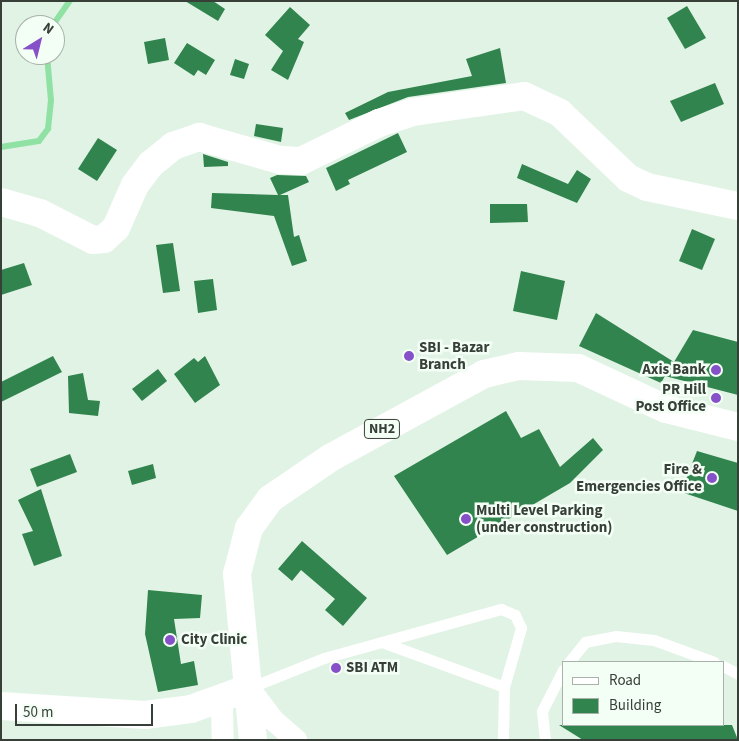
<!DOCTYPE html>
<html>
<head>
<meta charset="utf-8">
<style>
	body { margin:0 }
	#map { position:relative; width:739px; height:741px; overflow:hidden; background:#e1f3e5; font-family:"Source Sans 3",sans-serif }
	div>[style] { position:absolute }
	.stream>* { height:5.5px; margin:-2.75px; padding:0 2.75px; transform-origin:2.75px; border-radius:2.75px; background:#8fe1a4 }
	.building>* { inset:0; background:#31844d }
	.lane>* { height:11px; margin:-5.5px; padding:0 5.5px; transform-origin:5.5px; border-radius:5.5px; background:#fff }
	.street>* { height:22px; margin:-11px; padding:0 11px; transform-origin:11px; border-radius:11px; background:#fff }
	.secondary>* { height:28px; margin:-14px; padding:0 14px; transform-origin:14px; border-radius:14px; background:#fff }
	.highway>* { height:28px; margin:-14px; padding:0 14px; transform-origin:14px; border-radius:14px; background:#fff }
	.dots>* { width:14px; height:14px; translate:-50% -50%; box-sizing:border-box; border:2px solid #f3fef5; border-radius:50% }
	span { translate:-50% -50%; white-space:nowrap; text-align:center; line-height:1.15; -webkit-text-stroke:5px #f3fef5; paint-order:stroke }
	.shield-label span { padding:1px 4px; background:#f3fef5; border:1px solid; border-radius:4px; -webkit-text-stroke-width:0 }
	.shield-label { font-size:14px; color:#383f39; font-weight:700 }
	.poi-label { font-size:15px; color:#383f39; font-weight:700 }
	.left { translate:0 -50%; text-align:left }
	.right { translate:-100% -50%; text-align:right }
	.frame { position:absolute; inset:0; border:2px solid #383f39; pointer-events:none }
	.legend { position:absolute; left:562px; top:661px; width:162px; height:65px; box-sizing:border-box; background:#f3fef5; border:1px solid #a8b2aa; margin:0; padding:6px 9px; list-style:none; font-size:15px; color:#383f39 }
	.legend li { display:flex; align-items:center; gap:10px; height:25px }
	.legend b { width:25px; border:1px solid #a8b2aa }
	.north { position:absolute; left:15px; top:15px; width:50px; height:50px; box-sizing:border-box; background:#f3fef5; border:1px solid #a8b2aa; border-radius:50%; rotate:36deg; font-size:14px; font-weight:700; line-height:20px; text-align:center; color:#383f39 }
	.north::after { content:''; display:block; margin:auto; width:18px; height:22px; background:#8650c8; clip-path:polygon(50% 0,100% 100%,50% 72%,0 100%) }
	.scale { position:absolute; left:15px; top:704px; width:138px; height:22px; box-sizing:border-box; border:2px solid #383f39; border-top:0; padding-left:6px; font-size:15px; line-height:18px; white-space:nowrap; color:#383f39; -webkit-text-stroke:4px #f3fef5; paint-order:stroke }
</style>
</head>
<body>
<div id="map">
	<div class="stream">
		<i style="left:53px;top:25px;width:29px;rotate:-55deg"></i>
		<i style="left:1px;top:147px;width:38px;rotate:-9deg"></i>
		<i style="left:39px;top:141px;width:15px;rotate:-53deg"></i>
		<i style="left:48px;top:129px;width:28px;rotate:-84deg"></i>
		<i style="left:51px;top:101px;width:46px;rotate:-95deg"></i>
	</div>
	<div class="building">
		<i style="clip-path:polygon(185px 1px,213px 1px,225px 9px,218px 21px)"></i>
		<i style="clip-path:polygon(687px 6px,706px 38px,685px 49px,667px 18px)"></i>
		<i style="clip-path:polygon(290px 7px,310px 25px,298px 39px,304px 42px,288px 80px,271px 70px,283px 51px,265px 35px)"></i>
		<i style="clip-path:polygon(165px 38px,169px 60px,148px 64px,144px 42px)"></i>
		<i style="clip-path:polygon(187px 43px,215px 60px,206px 75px,198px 70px,194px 76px,174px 63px)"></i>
		<i style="clip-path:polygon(500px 48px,506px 83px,408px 97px,349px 120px,345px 113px,388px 92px,472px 76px,466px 59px)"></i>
		<i style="clip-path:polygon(235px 59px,249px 64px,244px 79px,230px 75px)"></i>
		<i style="clip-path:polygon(715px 83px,724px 104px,681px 122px,670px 101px)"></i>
		<i style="clip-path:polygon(256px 124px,283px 128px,281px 142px,254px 136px)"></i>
		<i style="clip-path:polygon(398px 133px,407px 152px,348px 180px,350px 184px,336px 191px,326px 168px)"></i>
		<i style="clip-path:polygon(98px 138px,117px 150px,97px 181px,78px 169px)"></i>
		<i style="clip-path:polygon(203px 154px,228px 162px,228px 166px,204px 167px)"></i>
		<i style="clip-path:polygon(522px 164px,568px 184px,577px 170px,591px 179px,577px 203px,517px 178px)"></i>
		<i style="clip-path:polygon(277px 175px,306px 176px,309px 182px,280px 195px,288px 195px,294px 237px,299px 235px,307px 261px,292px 266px,274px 216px,211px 208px,212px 193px,278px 195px,270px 178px)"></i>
		<i style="clip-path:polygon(490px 204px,527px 204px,528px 222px,490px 223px)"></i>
		<i style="clip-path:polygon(692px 229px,715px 239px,702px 270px,679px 261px)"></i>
		<i style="clip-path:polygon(173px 243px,180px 291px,163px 293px,156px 245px)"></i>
		<i style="clip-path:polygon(24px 263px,32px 285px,1px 295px,1px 270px)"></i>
		<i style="clip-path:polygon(521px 271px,565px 281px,557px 320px,513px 311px)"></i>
		<i style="clip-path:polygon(213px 279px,217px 310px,198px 313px,194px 281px)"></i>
		<i style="clip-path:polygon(596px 313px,674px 362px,693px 330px,738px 342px,738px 395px,665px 376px,661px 383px,579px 346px)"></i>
		<i style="clip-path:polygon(53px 356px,62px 372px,1px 402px,1px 382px)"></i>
		<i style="clip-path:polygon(205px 356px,220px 385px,195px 403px,174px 374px,194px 358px,198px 362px)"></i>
		<i style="clip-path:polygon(158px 369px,167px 381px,142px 401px,132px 389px)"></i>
		<i style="clip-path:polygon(83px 373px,88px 400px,100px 401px,98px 416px,69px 413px,68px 376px)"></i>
		<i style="clip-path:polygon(506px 411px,521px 438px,539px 429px,560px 467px,593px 438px,603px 450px,570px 483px,447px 555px,394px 476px)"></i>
		<i style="clip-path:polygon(697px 451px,738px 463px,738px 511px,681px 492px)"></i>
		<i style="clip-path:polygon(70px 454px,77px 472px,37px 487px,30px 469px)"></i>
		<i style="clip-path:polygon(153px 464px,156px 478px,132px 485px,128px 471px)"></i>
		<i style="clip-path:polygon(41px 489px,62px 556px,34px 566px,22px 534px,33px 531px,18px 500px)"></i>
		<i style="clip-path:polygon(302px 541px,367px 598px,343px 626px,325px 610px,335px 599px,301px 570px,292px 581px,278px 569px)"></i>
		<i style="clip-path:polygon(148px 590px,202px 595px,200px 618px,174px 619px,181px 664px,194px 661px,198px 685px,158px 692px,145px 634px)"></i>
		<i style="clip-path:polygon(559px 725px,732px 725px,738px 740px,583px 740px)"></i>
	</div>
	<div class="lane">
		<i style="left:382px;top:642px;width:130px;rotate:20.2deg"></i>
		<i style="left:569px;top:662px;width:26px;rotate:-51deg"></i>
		<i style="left:585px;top:642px;width:32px;rotate:-11deg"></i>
		<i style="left:616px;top:636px;width:38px;rotate:6deg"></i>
		<i style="left:654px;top:640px;width:64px;rotate:20.1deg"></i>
		<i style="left:723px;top:666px;width:17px;rotate:28deg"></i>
		<i style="left:249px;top:688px;width:81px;rotate:-21.8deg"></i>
		<i style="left:324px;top:658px;width:184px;rotate:-15.5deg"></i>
		<i style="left:501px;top:609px;width:15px;rotate:23deg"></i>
		<i style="left:515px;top:615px;width:14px;rotate:65deg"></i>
		<i style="left:521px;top:628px;width:61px;rotate:106.1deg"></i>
		<i style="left:504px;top:687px;width:53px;rotate:91.1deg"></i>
		<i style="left:545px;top:740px;width:29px;rotate:-96deg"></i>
		<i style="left:542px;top:711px;width:46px;rotate:-62.9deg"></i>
	</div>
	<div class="street">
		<i style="left:249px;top:688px;width:39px;rotate:53deg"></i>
		<i style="left:272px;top:719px;width:32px;rotate:41deg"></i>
		<i style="left:222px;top:701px;width:39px;rotate:89deg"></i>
	</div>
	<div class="secondary">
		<i style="left:1px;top:202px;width:41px;rotate:15.8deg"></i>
		<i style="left:40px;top:213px;width:59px;rotate:27deg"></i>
		<i style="left:93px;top:240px;width:11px;rotate:-5deg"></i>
		<i style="left:104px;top:239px;width:16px;rotate:-43deg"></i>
		<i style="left:116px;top:228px;width:47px;rotate:-66.2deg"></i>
		<i style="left:135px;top:185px;width:26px;rotate:-53deg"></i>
		<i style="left:151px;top:164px;width:28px;rotate:-39deg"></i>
		<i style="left:173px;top:146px;width:28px;rotate:-19deg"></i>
		<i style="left:199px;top:137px;width:84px;rotate:15.9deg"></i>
		<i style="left:280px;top:160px;width:21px;rotate:3deg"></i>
		<i style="left:301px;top:161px;width:87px;rotate:-26deg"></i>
		<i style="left:379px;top:123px;width:36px;rotate:-18deg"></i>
		<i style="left:413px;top:112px;width:112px;rotate:-8.2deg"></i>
		<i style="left:524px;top:96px;width:40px;rotate:25deg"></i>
		<i style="left:560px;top:113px;width:94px;rotate:43.7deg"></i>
		<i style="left:628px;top:178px;width:21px;rotate:25deg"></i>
		<i style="left:647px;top:187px;width:93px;rotate:11.8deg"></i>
		<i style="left:1px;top:706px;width:144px;rotate:3.6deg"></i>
		<i style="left:145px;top:715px;width:46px;rotate:-7.4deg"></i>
		<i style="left:191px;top:709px;width:62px;rotate:-19.9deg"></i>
	</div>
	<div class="highway">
		<i style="left:253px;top:740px;width:167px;rotate:-95.5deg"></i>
		<i style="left:237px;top:574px;width:48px;rotate:-75.4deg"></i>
		<i style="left:249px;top:528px;width:36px;rotate:-54deg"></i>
		<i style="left:270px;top:499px;width:73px;rotate:-34.3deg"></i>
		<i style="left:330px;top:458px;width:175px;rotate:-28.6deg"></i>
		<i style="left:484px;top:374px;width:36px;rotate:-13deg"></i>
		<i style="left:519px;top:366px;width:59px;rotate:1.9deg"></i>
		<i style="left:578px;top:368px;width:97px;rotate:25deg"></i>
		<i style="left:666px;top:409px;width:74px;rotate:14deg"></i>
	</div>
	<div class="dots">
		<i style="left:409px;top:356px;background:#8650c8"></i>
		<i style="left:716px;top:370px;background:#8650c8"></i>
		<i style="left:716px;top:398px;background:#8650c8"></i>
		<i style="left:712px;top:478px;background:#8650c8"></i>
		<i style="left:466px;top:519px;background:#8650c8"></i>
		<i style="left:170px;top:640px;background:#8650c8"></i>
		<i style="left:336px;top:668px;background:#8650c8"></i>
	</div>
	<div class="shield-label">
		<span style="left:382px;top:429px">NH2</span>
	</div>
	<div class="poi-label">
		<span class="left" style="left:419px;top:356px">SBI - Bazar<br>Branch</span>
		<span class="right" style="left:706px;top:370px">Axis Bank</span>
		<span class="right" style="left:706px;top:398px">PR Hill<br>Post Office</span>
		<span class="right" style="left:702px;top:478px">Fire &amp;<br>Emergencies Office</span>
		<span class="left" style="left:476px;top:519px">Multi Level Parking<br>(under construction)</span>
		<span class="left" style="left:181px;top:640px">City Clinic</span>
		<span class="left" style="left:346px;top:668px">SBI ATM</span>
	</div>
	<div class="frame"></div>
	<ul class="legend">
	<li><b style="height:6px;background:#fff"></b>Road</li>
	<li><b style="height:14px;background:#31844d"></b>Building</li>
	</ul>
	<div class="north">N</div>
	<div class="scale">50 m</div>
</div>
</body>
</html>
